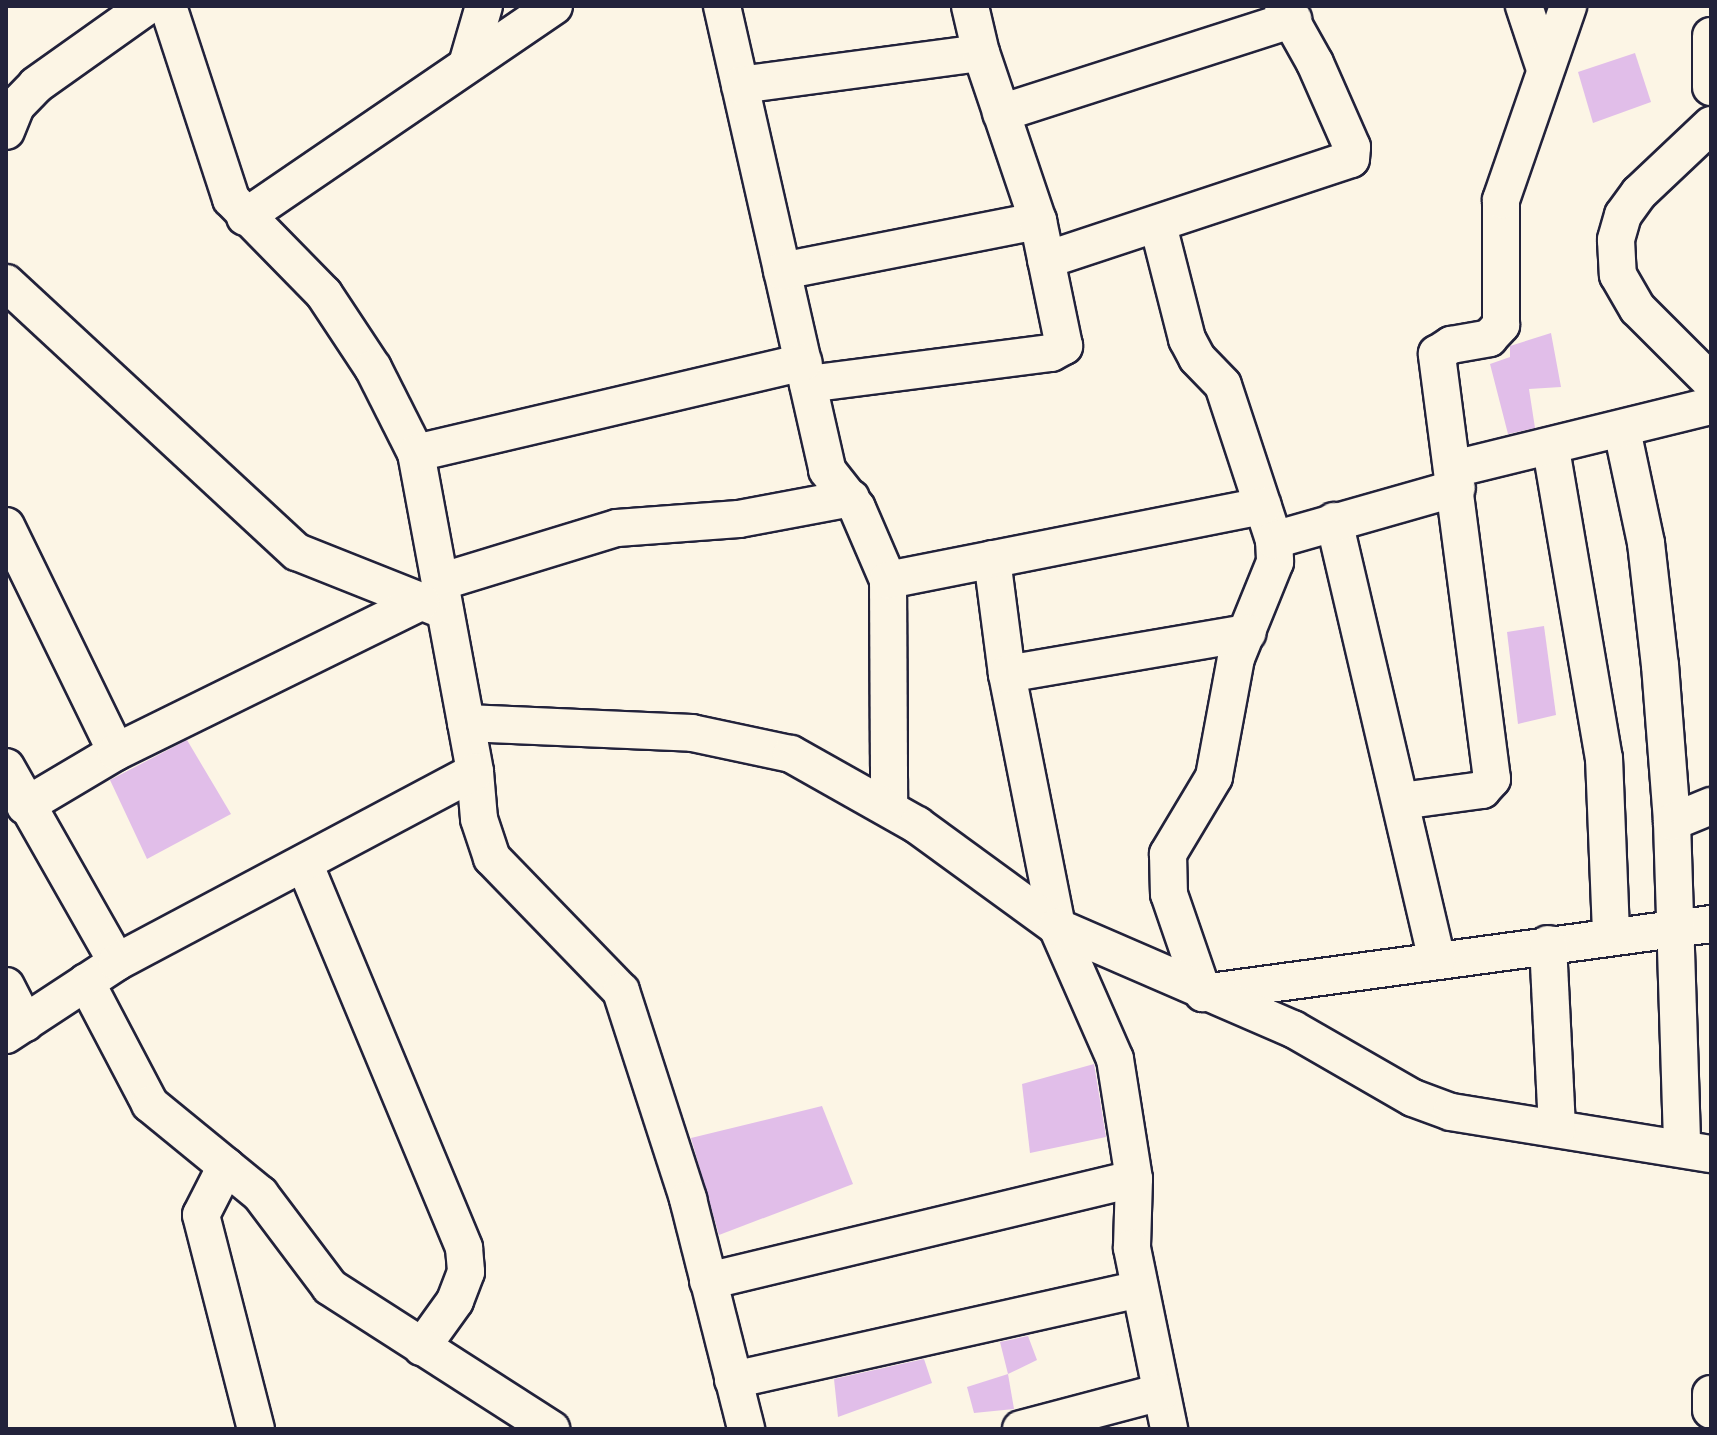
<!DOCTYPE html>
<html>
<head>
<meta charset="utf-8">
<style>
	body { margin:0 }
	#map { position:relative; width:1717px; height:1435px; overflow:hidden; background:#fcf5e5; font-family:"Indie Flower",sans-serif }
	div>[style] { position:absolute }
	.building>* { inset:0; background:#e1bee9 }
	.roads { filter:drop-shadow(2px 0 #22223b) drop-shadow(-2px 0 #22223b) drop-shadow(0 2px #22223b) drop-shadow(0 -2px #22223b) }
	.minor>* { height:36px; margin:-18px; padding:0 18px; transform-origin:18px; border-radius:18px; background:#fcf5e5 }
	span { translate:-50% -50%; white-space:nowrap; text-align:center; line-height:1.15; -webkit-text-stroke:7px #fcf5e5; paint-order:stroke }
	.frame { position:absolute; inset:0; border:8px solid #22223b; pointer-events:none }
</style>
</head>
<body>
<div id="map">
	<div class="building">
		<i style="clip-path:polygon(1635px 53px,1651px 102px,1593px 123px,1578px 72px)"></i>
		<i style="clip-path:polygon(1551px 333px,1561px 387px,1529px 389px,1535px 428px,1508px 434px,1490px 364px,1510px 357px,1510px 346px)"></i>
		<i style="clip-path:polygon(1544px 626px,1556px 715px,1518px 724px,1507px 632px)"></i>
		<i style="clip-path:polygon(187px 740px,231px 814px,147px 859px,110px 780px)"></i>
		<i style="clip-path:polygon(1094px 1064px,1106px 1137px,1030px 1153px,1022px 1084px)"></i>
		<i style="clip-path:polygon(822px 1106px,853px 1184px,719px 1235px,691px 1138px)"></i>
		<i style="clip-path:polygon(1028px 1336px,1037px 1360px,1008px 1374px,1000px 1342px)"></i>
		<i style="clip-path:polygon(924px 1359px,932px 1383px,838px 1417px,834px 1379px)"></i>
		<i style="clip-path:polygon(1008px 1374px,1014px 1409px,974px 1413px,967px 1387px)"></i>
	</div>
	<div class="roads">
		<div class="minor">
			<i style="left:168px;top:6px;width:203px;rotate:71.9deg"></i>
			<i style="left:231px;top:199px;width:133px;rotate:45.6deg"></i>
			<i style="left:324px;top:294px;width:89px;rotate:56.5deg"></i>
			<i style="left:373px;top:368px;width:95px;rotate:63.2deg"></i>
			<i style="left:416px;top:453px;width:324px;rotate:79.5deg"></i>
			<i style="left:475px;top:772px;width:47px;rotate:85.1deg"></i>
			<i style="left:479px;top:819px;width:41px;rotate:71.6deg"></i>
			<i style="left:492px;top:858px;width:185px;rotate:45.9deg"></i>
			<i style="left:621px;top:991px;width:219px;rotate:72.1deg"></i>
			<i style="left:688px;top:1199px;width:237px;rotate:75.8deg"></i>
			<i style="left:722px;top:6px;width:476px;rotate:77.2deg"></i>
			<i style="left:827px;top:470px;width:48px;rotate:51.7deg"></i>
			<i style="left:857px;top:508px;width:78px;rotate:66.7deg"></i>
			<i style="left:888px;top:580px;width:227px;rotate:89.7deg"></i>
			<i style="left:1524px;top:6px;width:66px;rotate:71.6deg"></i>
			<i style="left:1711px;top:36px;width:51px;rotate:90deg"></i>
			<i style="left:468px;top:61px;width:57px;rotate:-73.8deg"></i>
			<i style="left:740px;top:85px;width:243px;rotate:-7.6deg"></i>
			<i style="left:1001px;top:113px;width:307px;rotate:-17.8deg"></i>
			<i style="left:1711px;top:125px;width:99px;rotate:136.6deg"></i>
			<i style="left:1639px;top:193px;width:27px;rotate:126deg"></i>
			<i style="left:1623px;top:215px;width:26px;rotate:106deg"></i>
			<i style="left:1616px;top:240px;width:35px;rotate:87deg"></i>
			<i style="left:1618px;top:275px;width:39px;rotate:60deg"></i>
			<i style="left:1638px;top:309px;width:103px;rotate:45deg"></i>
			<i style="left:6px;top:131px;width:27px;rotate:-68deg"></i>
			<i style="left:16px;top:106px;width:29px;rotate:-46deg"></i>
			<i style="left:36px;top:85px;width:136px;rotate:-35.4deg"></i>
			<i style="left:245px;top:217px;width:374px;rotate:-34.3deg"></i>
			<i style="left:1158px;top:225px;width:118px;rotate:75.7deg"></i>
			<i style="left:1187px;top:339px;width:21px;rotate:62deg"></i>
			<i style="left:1197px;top:358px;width:37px;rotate:46deg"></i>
			<i style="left:1223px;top:385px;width:163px;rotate:71.8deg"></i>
			<i style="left:1274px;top:540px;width:22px;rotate:87deg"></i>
			<i style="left:1275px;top:562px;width:104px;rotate:112.1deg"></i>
			<i style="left:1236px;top:658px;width:121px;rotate:100.5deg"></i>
			<i style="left:1214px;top:777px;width:90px;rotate:120.9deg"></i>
			<i style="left:1168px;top:854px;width:40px;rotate:88.6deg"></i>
			<i style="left:1169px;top:894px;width:105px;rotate:71deg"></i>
			<i style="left:1203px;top:993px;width:513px;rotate:-7.73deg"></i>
			<i style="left:1046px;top:260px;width:321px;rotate:-18.3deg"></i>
			<i style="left:1351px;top:159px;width:12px;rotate:-85deg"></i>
			<i style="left:1352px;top:147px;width:92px;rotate:-113.8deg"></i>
			<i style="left:1315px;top:63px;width:65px;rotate:-119.3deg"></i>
			<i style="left:782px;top:271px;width:261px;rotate:-11.1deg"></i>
			<i style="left:6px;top:283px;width:396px;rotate:42.8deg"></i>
			<i style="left:297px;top:552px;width:159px;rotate:21.7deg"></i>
			<i style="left:808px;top:384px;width:245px;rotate:-7.3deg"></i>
			<i style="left:1051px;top:353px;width:15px;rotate:-28deg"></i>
			<i style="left:1064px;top:346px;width:128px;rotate:-101.7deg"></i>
			<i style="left:1038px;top:221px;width:177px;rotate:-108.7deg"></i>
			<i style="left:981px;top:53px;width:48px;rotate:-103.2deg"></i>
			<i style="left:1622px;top:430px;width:116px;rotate:78deg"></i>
			<i style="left:1646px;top:543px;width:123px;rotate:83.5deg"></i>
			<i style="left:1660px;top:665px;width:157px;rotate:85.6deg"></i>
			<i style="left:1672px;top:822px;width:326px;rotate:88.2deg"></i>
			<i style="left:1551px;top:449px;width:314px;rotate:80.3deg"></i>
			<i style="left:1604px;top:758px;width:177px;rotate:87.7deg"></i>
			<i style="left:416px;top:453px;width:398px;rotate:-13.2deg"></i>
			<i style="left:1454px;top:469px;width:265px;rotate:-13.8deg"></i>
			<i style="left:1334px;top:521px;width:450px;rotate:76.8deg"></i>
			<i style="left:6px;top:526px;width:251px;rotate:64deg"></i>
			<i style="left:1274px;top:540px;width:190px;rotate:-15.9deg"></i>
			<i style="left:992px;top:559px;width:116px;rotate:82.6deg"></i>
			<i style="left:1007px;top:674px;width:258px;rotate:78.8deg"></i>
			<i style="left:1057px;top:927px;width:144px;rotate:66.3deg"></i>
			<i style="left:1115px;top:1059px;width:121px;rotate:81deg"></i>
			<i style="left:1134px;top:1179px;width:69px;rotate:91.7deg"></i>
			<i style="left:1132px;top:1248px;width:185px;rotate:78.4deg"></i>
			<i style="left:888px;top:580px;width:382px;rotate:-11.2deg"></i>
			<i style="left:440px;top:582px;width:185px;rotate:-17deg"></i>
			<i style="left:617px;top:528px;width:122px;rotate:-4.2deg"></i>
			<i style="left:739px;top:519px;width:114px;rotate:-10.6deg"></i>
			<i style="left:1007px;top:674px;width:244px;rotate:-9.7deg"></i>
			<i style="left:466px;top:723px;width:226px;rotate:2.5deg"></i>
			<i style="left:692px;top:733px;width:101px;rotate:12deg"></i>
			<i style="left:791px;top:754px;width:145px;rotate:29.4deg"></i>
			<i style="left:917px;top:825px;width:173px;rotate:36.1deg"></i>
			<i style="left:1057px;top:927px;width:257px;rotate:23.4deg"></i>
			<i style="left:1293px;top:1029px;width:138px;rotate:29.9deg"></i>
			<i style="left:1413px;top:1098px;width:40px;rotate:20.2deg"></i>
			<i style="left:1451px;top:1112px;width:263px;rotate:9.2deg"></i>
			<i style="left:6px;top:767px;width:224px;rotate:60.4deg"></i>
			<i style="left:1401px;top:801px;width:82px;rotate:-7.7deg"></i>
			<i style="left:1482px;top:790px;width:15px;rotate:-48deg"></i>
			<i style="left:1492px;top:779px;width:429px;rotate:-97.4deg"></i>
			<i style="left:1437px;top:354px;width:17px;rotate:-33deg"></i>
			<i style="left:1451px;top:345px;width:39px;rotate:-10deg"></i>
			<i style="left:1489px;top:338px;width:18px;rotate:-47deg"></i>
			<i style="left:1501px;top:325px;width:125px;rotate:-90deg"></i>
			<i style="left:1501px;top:200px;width:205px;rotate:-70.9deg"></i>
			<i style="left:25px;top:806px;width:106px;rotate:-30.7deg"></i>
			<i style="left:116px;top:752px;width:340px;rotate:-26.2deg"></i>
			<i style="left:1672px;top:822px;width:42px;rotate:-22.3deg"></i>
			<i style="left:304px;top:863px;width:417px;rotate:67.4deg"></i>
			<i style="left:464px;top:1248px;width:24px;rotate:85deg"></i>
			<i style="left:466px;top:1272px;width:31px;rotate:111deg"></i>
			<i style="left:455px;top:1301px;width:57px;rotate:125.7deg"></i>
			<i style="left:1548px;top:944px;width:185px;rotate:87.2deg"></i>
			<i style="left:86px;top:982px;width:138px;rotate:62.3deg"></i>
			<i style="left:150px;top:1104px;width:142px;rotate:39.3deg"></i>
			<i style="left:260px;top:1194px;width:116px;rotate:53deg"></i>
			<i style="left:330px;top:1287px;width:263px;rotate:32.7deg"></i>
			<i style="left:6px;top:986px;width:42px;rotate:62.8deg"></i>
			<i style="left:6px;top:1035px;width:133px;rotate:-33.3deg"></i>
			<i style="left:117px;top:962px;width:405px;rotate:-28deg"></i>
			<i style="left:226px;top:1166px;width:55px;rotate:117deg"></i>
			<i style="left:201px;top:1215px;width:221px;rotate:75.6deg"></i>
			<i style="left:708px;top:1281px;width:438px;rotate:-13.5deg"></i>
			<i style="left:733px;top:1380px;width:417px;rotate:-12.6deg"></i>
			<i style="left:1711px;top:1394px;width:16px;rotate:90deg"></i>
			<i style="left:1021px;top:1429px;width:145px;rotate:-14.8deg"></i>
		</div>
	</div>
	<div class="frame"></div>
</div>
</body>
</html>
